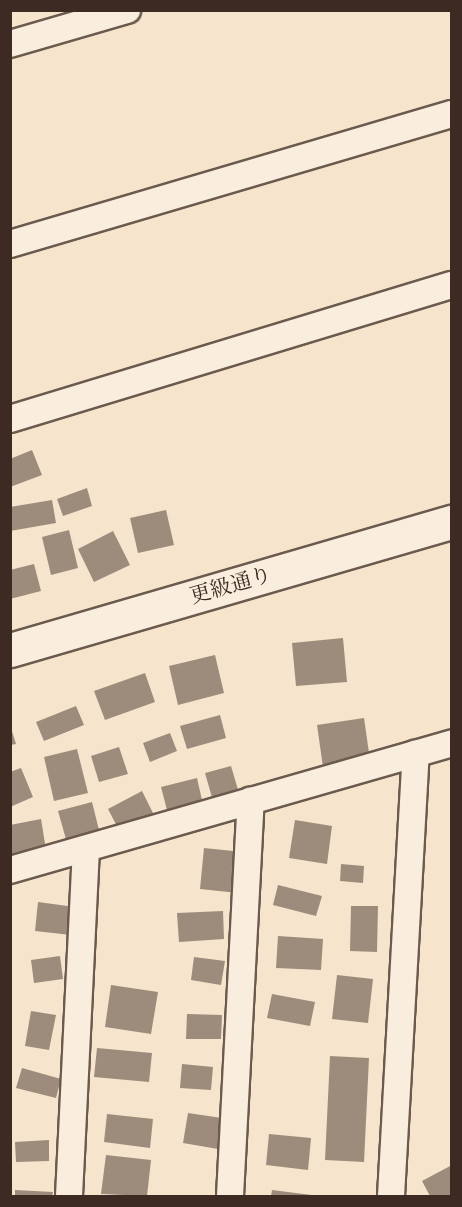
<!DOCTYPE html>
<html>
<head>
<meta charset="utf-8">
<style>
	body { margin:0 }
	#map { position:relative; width:462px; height:1207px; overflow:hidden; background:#f6e5cc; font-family:Cardo,"Noto Serif JP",serif }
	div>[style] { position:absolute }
	.building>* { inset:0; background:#9d8c7b }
	.roads { filter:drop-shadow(2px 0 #6b5a4d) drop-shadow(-2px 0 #6b5a4d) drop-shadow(0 2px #6b5a4d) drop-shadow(0 -2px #6b5a4d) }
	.minor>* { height:26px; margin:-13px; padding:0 13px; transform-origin:13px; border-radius:13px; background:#f9eede }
	.tertiary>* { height:33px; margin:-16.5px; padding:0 16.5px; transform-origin:16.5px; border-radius:16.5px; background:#f9eede }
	span { translate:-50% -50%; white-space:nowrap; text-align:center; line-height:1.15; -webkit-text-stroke:6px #f9eede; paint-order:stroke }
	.street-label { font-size:21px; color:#3d2b23 }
	.frame { position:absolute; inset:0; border:12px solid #3d2b23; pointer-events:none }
</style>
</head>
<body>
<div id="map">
	<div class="building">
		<i style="clip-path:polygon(32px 450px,42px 475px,10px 487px,10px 459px)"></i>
		<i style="clip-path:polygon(87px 488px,92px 506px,63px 516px,57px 499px)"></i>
		<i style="clip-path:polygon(52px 500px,56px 523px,10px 531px,10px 507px)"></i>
		<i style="clip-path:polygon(166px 510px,174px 545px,138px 553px,130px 518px)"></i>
		<i style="clip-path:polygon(69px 530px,78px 568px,51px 575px,42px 537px)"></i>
		<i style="clip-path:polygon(113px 531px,130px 565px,94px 582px,78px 549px)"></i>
		<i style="clip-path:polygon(34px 564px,41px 591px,10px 599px,10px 570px)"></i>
		<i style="clip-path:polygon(343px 638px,347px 682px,296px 686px,292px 643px)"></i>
		<i style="clip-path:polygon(215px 655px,224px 693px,178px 705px,169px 666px)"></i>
		<i style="clip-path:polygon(145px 673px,155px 702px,105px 720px,94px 691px)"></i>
		<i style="clip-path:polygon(76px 706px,84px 725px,44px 741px,36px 722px)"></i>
		<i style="clip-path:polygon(220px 715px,226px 738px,187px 749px,180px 726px)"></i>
		<i style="clip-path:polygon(364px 718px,370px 760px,323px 767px,317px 725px)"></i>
		<i style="clip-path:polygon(10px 725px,16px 744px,10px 745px)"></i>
		<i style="clip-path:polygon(170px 733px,177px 751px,150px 762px,143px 743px)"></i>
		<i style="clip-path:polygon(119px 747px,128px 774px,99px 782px,91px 756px)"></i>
		<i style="clip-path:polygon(77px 749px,88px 793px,54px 801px,44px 757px)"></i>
		<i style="clip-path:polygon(231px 766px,239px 793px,213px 801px,205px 773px)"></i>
		<i style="clip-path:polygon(21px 768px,33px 797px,10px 807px,10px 772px)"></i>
		<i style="clip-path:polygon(197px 778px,202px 800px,167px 810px,161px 787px)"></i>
		<i style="clip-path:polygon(142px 791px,156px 819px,122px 836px,108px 809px)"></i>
		<i style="clip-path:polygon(92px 802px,100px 834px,67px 843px,58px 811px)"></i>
		<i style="clip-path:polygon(41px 819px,47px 856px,10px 863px,10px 825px)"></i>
		<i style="clip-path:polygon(295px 820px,332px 826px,327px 864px,289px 858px)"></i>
		<i style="clip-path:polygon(204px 848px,243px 852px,238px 893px,200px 889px)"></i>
		<i style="clip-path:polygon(341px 864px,364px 866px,363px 883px,340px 881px)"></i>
		<i style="clip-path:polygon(278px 885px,322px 896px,316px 916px,273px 905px)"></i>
		<i style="clip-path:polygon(38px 902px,75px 907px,71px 935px,35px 931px)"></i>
		<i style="clip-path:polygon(351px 906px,378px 906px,377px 952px,350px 951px)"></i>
		<i style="clip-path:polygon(223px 911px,224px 939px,179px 942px,177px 913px)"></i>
		<i style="clip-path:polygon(278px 936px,323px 939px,321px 970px,276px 968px)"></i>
		<i style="clip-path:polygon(60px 956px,63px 979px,34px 983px,31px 960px)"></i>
		<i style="clip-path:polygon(194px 957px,225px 961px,221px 985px,191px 980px)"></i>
		<i style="clip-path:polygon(337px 975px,373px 979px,368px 1023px,332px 1019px)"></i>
		<i style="clip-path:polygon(111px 985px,158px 992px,151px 1034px,105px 1027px)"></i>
		<i style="clip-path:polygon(272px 994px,315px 1002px,310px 1026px,267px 1018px)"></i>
		<i style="clip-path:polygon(31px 1011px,56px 1015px,49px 1050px,25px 1046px)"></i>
		<i style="clip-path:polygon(187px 1014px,222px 1015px,221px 1039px,186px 1039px)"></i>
		<i style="clip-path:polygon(97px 1048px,152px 1053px,149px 1082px,94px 1077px)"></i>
		<i style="clip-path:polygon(330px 1056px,369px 1058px,364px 1162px,325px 1160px)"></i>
		<i style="clip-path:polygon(182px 1064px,213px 1067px,211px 1090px,180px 1088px)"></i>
		<i style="clip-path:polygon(22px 1068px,61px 1079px,56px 1098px,16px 1088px)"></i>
		<i style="clip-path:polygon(188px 1113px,222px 1118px,218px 1149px,183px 1143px)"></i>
		<i style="clip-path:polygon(107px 1114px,153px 1119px,150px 1148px,104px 1142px)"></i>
		<i style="clip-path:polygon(269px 1134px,311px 1138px,308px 1170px,266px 1165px)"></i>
		<i style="clip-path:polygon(49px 1140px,49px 1161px,16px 1162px,15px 1142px)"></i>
		<i style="clip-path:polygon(106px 1155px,151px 1160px,147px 1196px,101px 1194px)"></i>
		<i style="clip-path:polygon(452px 1165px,452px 1196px,430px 1196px,422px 1181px)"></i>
		<i style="clip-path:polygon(15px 1190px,53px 1192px,52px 1196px,15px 1196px)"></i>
		<i style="clip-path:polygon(272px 1190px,312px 1195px,312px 1196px,271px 1196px)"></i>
	</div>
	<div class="roads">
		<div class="minor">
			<i style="left:10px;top:44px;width:122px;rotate:-16.2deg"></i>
			<i style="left:10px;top:244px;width:461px;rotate:-16.4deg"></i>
			<i style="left:10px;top:419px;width:462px;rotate:-16.9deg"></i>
			<i style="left:10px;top:870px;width:460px;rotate:-16deg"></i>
			<i style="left:69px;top:1196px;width:347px;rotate:-87.2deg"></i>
			<i style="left:230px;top:1196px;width:396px;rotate:-87deg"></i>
			<i style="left:391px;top:1196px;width:443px;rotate:-86.8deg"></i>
		</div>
		<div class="tertiary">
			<i style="left:10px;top:650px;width:460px;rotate:-16.2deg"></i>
		</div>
	</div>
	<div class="street-label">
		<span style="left:231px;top:586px;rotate:-16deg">更級通り</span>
	</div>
	<div class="frame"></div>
</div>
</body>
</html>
